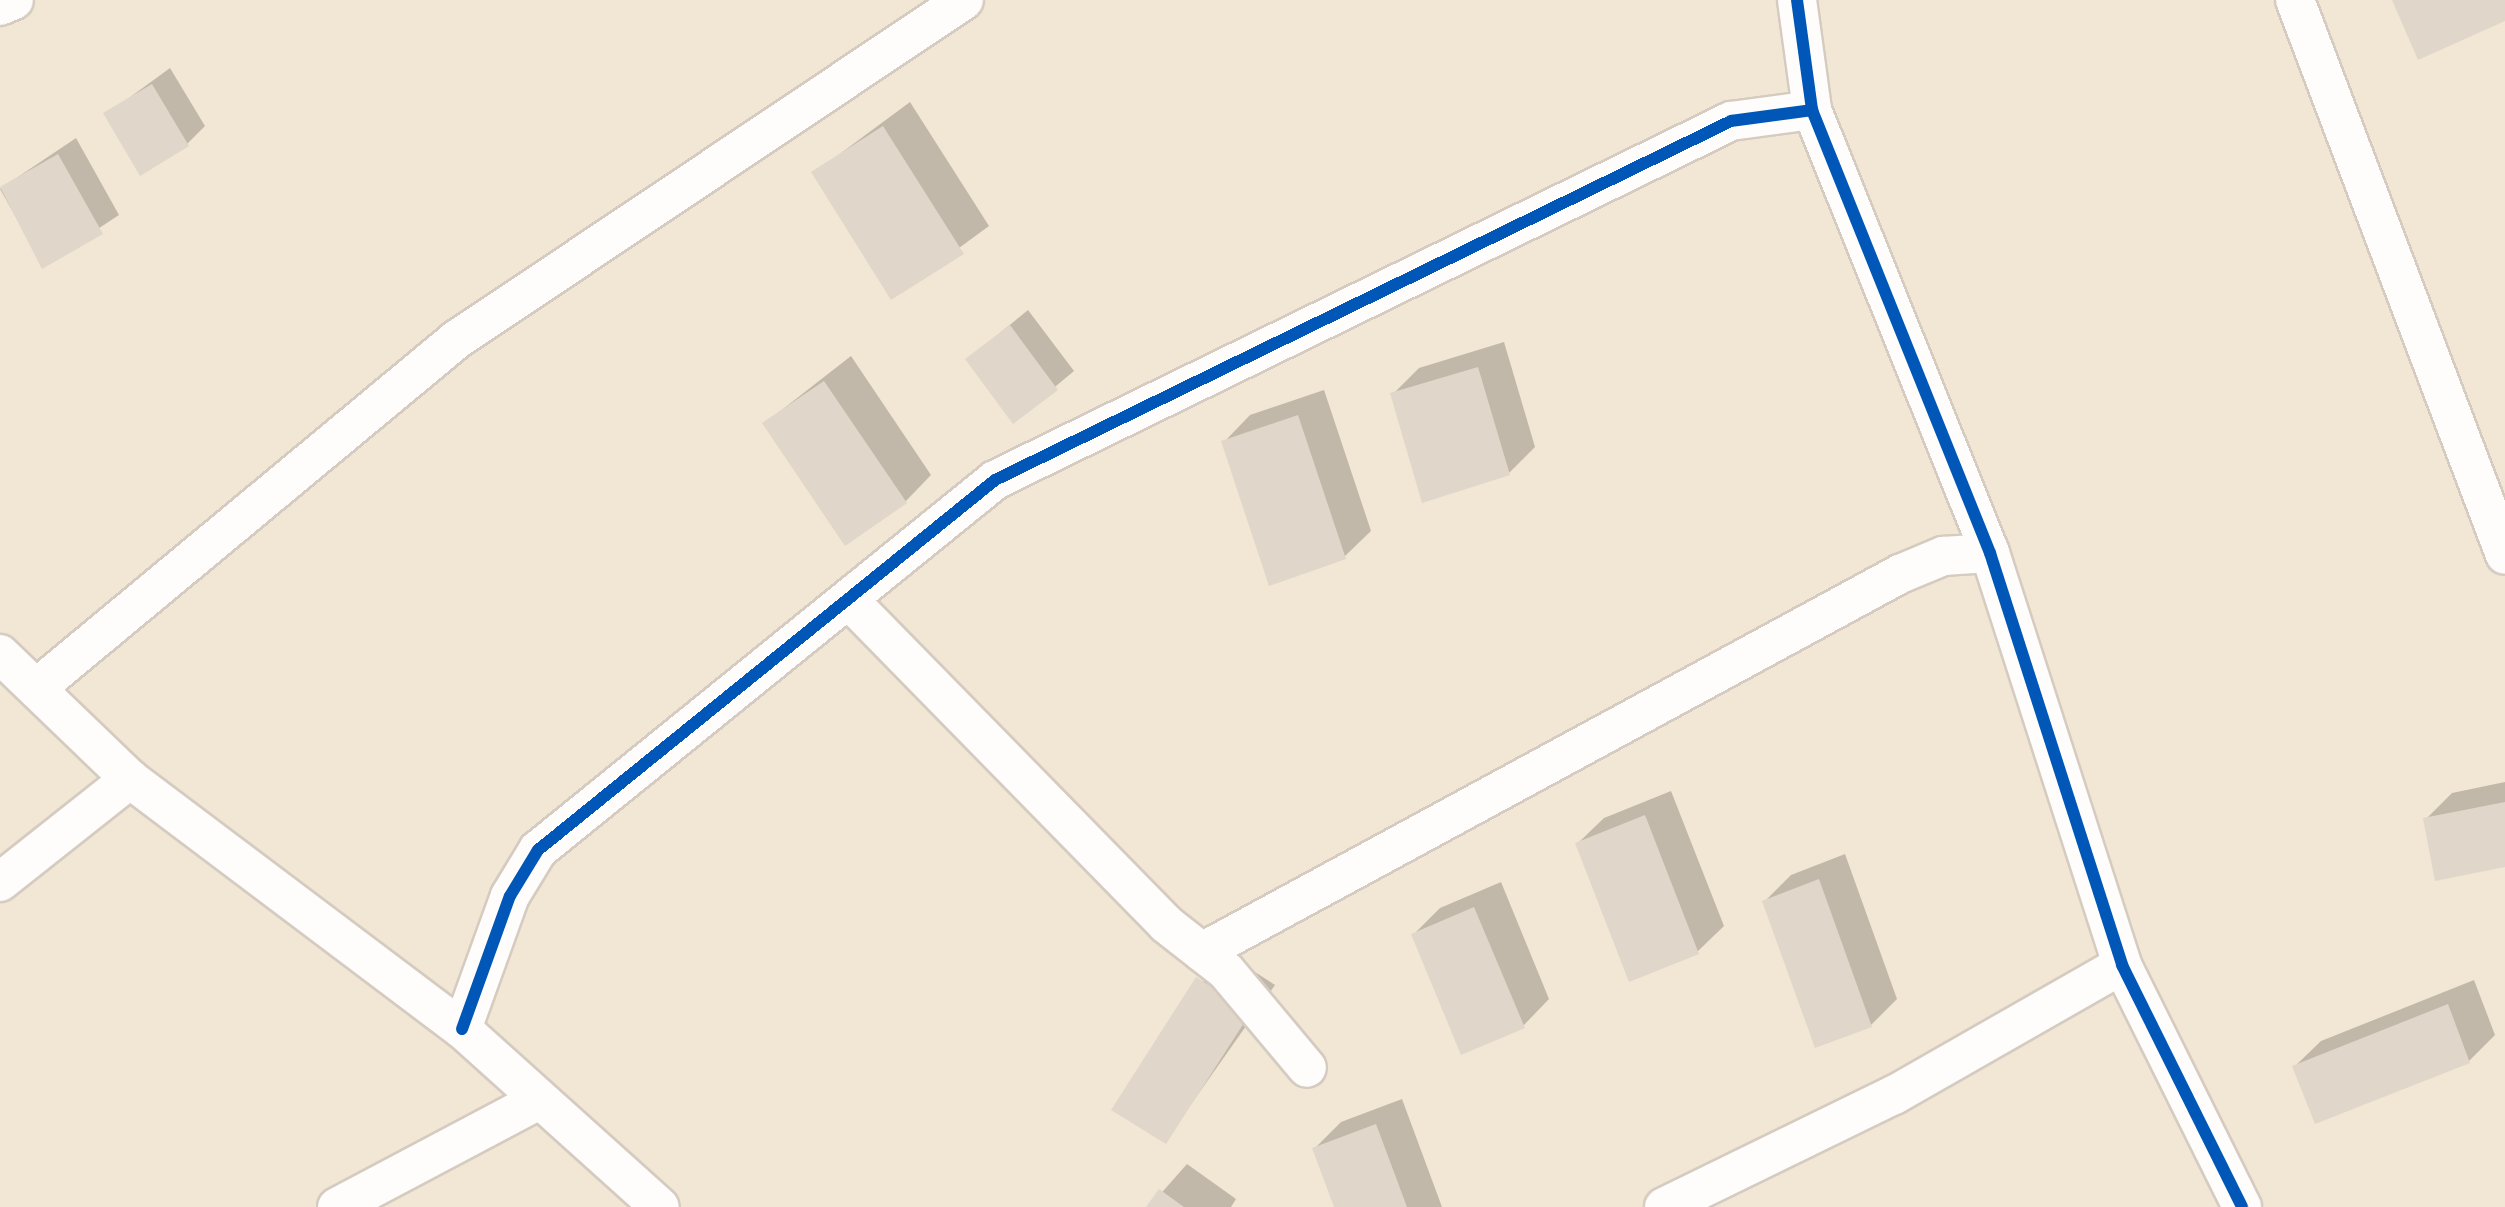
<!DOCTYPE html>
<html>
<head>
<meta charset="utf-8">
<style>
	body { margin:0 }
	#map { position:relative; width:2505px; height:1207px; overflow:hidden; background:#f6f0e5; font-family:Ubuntu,sans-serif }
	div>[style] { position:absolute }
	.residential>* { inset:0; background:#f2e7d4 }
	.shadow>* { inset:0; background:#0003 }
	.building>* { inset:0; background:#e0d6ca }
	.roads { filter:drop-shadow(2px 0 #d5cbc0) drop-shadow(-2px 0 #d5cbc0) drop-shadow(0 2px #d5cbc0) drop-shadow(0 -2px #d5cbc0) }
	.street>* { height:38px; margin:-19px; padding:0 19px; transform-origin:19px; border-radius:19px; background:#fefdfb }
	.cycleway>* { height:12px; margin:-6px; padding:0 6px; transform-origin:6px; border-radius:6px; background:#0057b8 }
	span { translate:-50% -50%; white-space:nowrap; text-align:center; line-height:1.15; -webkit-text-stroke:8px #fff7e4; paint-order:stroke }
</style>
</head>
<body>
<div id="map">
	<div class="residential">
		<i style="clip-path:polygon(0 0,2505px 0,2505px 1207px,0 1207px)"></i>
	</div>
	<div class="shadow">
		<i style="clip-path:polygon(170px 68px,205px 126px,187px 144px,107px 114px)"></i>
		<i style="clip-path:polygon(910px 102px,989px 226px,892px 297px,814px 173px)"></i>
		<i style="clip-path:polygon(76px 138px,119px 215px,43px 265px,0 189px)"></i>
		<i style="clip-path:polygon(1028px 310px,1074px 371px,1014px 421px,968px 359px)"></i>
		<i style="clip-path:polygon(1504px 342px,1535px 447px,1509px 473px,1393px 394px,1419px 368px)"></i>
		<i style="clip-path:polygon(851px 356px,931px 475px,905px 502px,765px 423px)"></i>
		<i style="clip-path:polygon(1324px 390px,1371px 531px,1344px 557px,1224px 442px,1250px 415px)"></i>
		<i style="clip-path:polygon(2505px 782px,2505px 865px,2426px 819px,2452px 793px)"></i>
		<i style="clip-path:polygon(1671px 791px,1724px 926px,1697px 952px,1577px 844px,1604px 818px)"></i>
		<i style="clip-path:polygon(1845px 854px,1897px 999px,1871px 1025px,1765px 901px,1791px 875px)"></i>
		<i style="clip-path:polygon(1501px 882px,1549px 999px,1523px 1026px,1414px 934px,1440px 908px)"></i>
		<i style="clip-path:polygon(1224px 952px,1275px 985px,1165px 1141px,1115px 1109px)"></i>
		<i style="clip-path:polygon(2474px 980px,2495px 1035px,2469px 1061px,2294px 1067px,2321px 1041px)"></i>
		<i style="clip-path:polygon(1402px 1099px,1442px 1207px,1337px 1207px,1315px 1148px,1341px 1122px)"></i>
		<i style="clip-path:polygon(1187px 1164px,1236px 1199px,1231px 1207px,1149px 1207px)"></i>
	</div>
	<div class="building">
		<i style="clip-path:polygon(2392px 0,2505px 0,2505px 21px,2418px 60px)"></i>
		<i style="clip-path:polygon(152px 84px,189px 146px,140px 176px,103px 113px)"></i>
		<i style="clip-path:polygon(883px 126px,964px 254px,891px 300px,811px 172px)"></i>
		<i style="clip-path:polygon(58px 154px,103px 234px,42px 269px,0 187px)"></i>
		<i style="clip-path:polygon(1010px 325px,1058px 390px,1013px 424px,965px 359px)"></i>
		<i style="clip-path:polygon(1478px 367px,1510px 475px,1422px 503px,1390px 393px)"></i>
		<i style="clip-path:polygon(824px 381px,907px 503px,845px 546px,762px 423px)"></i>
		<i style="clip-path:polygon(1298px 415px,1346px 559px,1269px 586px,1221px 441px)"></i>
		<i style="clip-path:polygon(2505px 802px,2505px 867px,2435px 881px,2423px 818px)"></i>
		<i style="clip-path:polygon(1645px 815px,1699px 954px,1629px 982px,1575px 843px)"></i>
		<i style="clip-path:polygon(1819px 879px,1872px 1027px,1815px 1048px,1762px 901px)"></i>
		<i style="clip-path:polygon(1474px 907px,1525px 1028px,1461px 1055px,1411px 934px)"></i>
		<i style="clip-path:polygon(1196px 977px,1251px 1012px,1166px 1144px,1111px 1110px)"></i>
		<i style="clip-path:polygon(2448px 1004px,2470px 1063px,2315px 1124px,2292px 1066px)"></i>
		<i style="clip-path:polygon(1376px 1124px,1407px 1207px,1334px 1207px,1312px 1148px)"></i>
		<i style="clip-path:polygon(1159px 1189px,1184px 1207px,1146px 1207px)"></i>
	</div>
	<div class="roads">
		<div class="street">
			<i style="left:1797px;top:0;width:111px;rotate:82.2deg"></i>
			<i style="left:1812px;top:110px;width:477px;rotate:68.1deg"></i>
			<i style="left:1990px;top:553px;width:433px;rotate:72.2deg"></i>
			<i style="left:2122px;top:965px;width:270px;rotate:63.6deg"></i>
			<i style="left:2295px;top:0;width:593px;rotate:69.27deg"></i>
			<i style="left:0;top:6px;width:15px;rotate:-23deg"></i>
			<i style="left:849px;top:600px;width:453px;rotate:45.6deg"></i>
			<i style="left:1166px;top:924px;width:76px;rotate:38.1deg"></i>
			<i style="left:1226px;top:971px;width:126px;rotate:50.1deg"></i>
			<i style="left:0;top:654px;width:180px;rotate:43.9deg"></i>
			<i style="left:130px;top:779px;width:416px;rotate:37deg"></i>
			<i style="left:462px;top:1029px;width:266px;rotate:42deg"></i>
			<i style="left:39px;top:686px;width:542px;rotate:-39.68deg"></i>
			<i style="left:456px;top:340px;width:611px;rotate:-33.79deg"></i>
			<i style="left:0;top:882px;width:166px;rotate:-38.4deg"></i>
			<i style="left:1202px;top:952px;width:794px;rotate:-28.44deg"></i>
			<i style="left:1900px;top:574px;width:47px;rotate:-22.7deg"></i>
			<i style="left:1943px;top:556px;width:47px;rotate:-3.7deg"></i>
			<i style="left:462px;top:1029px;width:141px;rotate:-70.2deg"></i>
			<i style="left:510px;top:896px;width:54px;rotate:-58.7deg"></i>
			<i style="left:538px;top:850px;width:588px;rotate:-38.99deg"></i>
			<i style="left:995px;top:480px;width:819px;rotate:-26deg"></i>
			<i style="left:1731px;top:121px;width:82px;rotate:-7.7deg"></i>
			<i style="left:337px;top:1207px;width:226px;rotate:-27.9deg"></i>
			<i style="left:1664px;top:1207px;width:256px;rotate:-26deg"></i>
			<i style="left:1894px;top:1095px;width:262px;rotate:-29.7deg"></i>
		</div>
	</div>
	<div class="cycleway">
		<i style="left:1797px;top:0;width:111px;rotate:82.2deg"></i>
		<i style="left:1812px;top:110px;width:477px;rotate:68.1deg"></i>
		<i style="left:1990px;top:553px;width:433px;rotate:72.2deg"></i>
		<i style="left:2122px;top:965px;width:270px;rotate:63.6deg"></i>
		<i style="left:462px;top:1029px;width:141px;rotate:-70.2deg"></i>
		<i style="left:510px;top:896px;width:54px;rotate:-58.7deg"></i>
		<i style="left:538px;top:850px;width:588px;rotate:-38.99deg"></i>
		<i style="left:995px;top:480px;width:819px;rotate:-26deg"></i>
		<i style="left:1731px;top:121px;width:82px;rotate:-7.7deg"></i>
	</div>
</div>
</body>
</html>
